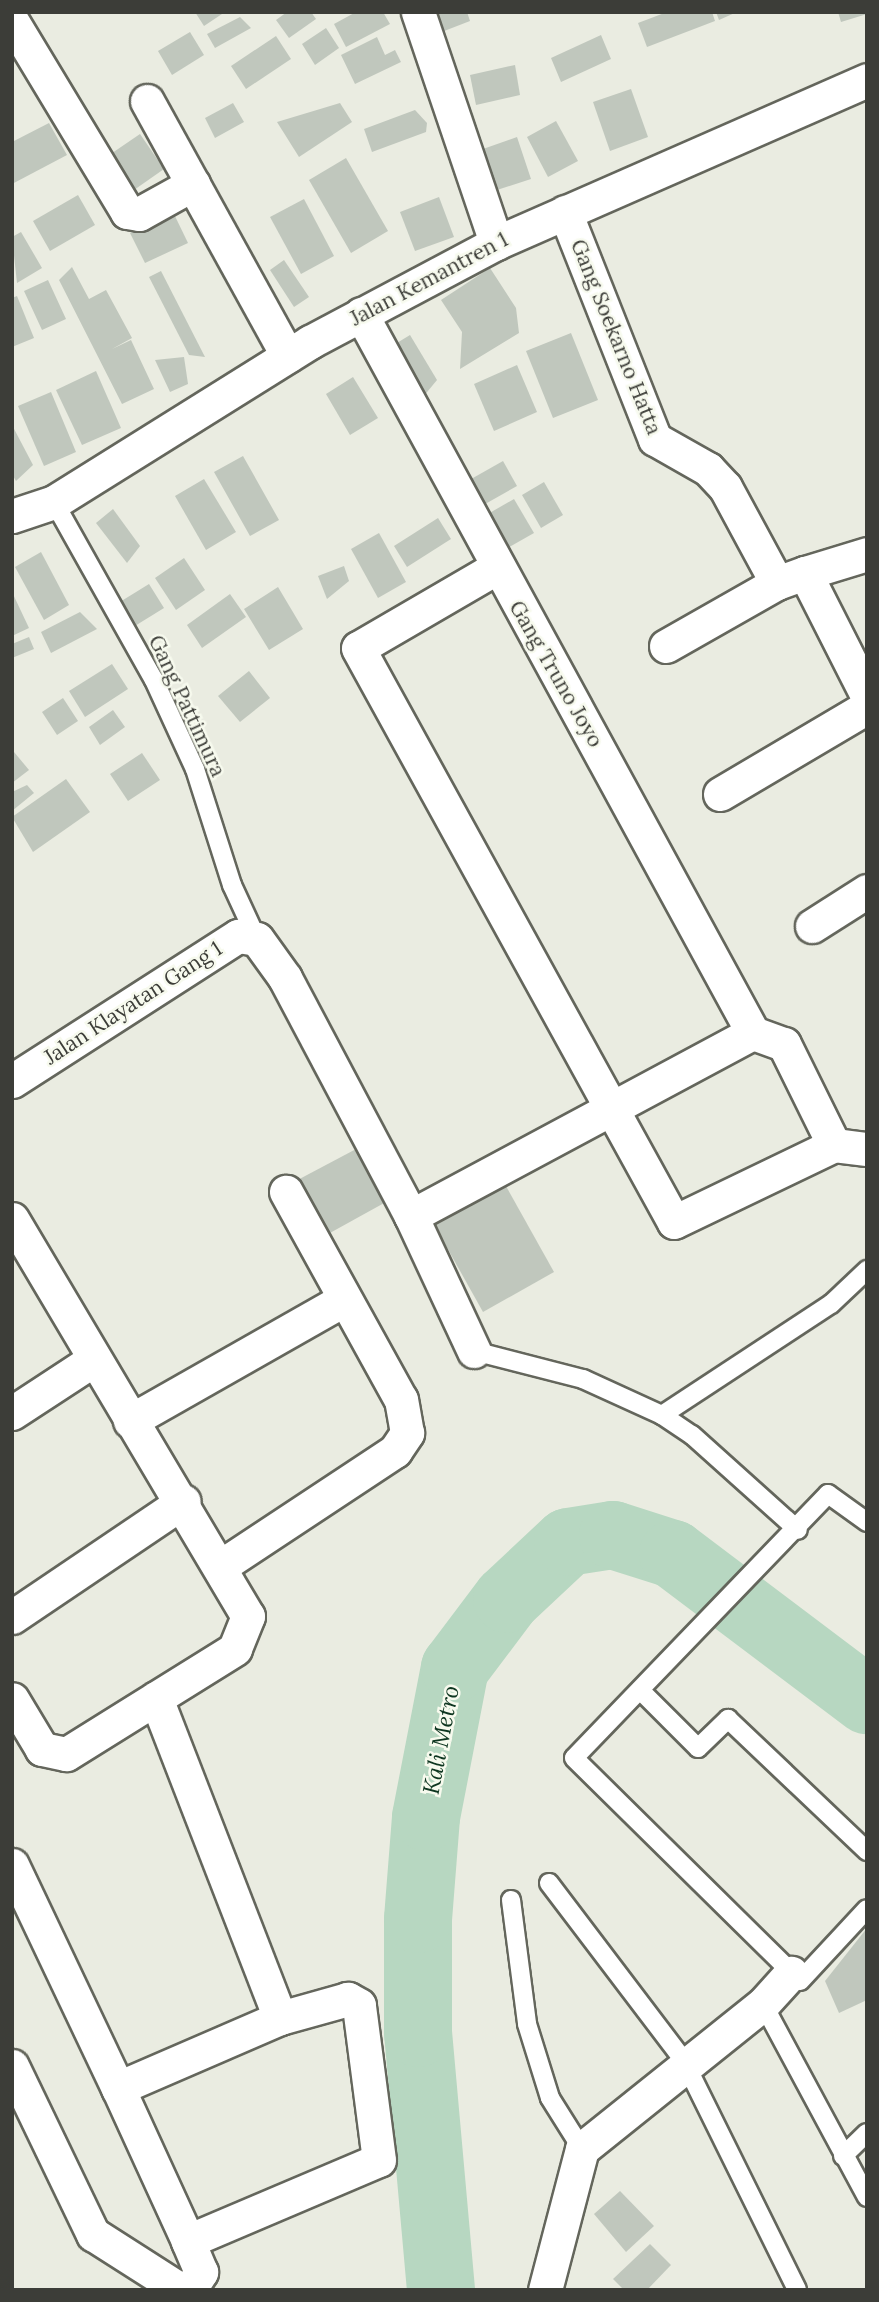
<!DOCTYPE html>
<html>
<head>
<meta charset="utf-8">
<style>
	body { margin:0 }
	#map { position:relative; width:879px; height:2302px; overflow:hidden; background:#eaece1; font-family:Lora,serif }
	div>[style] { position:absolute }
	.river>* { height:68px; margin:-34px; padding:0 34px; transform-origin:34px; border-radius:34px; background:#b7d7c1 }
	.building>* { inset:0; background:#c0c7bd }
	.roads { filter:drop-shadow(2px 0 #64665c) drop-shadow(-2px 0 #64665c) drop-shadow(0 2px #64665c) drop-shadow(0 -2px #64665c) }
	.lane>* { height:18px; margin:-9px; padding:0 9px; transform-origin:9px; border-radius:9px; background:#fff }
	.street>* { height:33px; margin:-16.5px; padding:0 16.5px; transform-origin:16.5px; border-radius:16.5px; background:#fff }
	span { translate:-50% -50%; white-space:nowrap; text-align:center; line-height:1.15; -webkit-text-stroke:5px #f7faee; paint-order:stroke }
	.street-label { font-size:21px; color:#3c3d38 }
	.water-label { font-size:23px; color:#0e3620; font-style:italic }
	.frame { position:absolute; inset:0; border:14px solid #3c3d38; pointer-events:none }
</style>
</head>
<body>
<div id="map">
	<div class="river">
		<i style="left:441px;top:2290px;width:258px;rotate:-95.1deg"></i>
		<i style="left:418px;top:2033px;width:114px;rotate:-90deg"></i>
		<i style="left:418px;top:1919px;width:102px;rotate:-85.5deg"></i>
		<i style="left:426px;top:1817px;width:152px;rotate:-79deg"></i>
		<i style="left:455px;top:1668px;width:86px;rotate:-53deg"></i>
		<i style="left:507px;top:1599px;width:83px;rotate:-43.1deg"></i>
		<i style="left:568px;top:1542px;width:46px;rotate:-8.8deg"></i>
		<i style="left:613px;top:1535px;width:63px;rotate:17.6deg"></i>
		<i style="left:673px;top:1554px;width:243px;rotate:37deg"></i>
	</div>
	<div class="building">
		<i style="clip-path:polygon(195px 12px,225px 12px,204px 26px)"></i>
		<i style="clip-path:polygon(287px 12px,311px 12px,316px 19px,289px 38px,276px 20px)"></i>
		<i style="clip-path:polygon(356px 12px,383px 12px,390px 24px,346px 47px,334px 24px)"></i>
		<i style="clip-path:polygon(433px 12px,467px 12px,470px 21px,439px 33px)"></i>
		<i style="clip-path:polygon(667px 12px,712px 12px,715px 21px,647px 47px,638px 23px)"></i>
		<i style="clip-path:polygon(716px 12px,737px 12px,719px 20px)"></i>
		<i style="clip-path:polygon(838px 12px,867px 12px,867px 14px,841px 22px)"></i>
		<i style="clip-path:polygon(240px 17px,251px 28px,215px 48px,207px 34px)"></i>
		<i style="clip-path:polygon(326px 28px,339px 48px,315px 65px,302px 44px)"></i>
		<i style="clip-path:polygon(190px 32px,204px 55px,172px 75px,158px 51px)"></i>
		<i style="clip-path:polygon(601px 35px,611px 59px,561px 82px,551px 58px)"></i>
		<i style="clip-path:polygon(276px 36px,291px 59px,246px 89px,231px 66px)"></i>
		<i style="clip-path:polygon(377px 37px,385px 55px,395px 50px,401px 62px,355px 84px,341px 55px)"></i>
		<i style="clip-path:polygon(515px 65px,520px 95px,476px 105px,470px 75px)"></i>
		<i style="clip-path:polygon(631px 89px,648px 137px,610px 151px,593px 102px)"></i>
		<i style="clip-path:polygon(233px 103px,244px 122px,215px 138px,205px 118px)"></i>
		<i style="clip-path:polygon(340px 103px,352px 122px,299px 157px,277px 122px)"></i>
		<i style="clip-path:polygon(415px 110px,427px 123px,426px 132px,372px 152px,364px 129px)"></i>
		<i style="clip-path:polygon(556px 121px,578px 161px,548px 177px,527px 137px)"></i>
		<i style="clip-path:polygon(49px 123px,67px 155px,12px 184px,12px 142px)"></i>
		<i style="clip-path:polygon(140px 134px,164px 169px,124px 197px,99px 162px)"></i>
		<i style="clip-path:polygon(517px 137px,531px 179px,497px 190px,483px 149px)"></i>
		<i style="clip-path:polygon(346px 158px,388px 231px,351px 253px,309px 180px)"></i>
		<i style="clip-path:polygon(78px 195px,95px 225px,50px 251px,33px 221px)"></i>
		<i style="clip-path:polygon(439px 197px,454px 237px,415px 251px,400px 212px)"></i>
		<i style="clip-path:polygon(304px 199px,334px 256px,301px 274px,270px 217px)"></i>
		<i style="clip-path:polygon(173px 212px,188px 243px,145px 263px,130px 233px)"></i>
		<i style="clip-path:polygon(21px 232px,42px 268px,17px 283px,12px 237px)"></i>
		<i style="clip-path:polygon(284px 260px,309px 297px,294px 307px,270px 270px)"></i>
		<i style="clip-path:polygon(72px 267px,89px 299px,106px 290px,132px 338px,112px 349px,131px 340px,154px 389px,122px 404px,59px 280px)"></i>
		<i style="clip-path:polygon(490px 268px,516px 308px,519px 333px,460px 369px,462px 332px,441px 300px)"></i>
		<i style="clip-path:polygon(161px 271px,205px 357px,189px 355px,149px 277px)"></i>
		<i style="clip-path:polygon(48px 280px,66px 319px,42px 330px,24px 291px)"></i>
		<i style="clip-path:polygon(17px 296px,34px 338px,12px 347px,12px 298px)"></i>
		<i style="clip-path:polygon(571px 333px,598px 400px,553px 418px,526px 351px)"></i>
		<i style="clip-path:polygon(410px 335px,437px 380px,423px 397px,392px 346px)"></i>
		<i style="clip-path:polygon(184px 357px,188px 384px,170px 392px,155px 360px)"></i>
		<i style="clip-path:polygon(517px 365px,537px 412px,494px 431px,474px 384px)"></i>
		<i style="clip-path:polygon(96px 371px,121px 428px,82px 445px,56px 390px)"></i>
		<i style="clip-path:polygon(353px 377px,378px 418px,350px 435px,326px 394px)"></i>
		<i style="clip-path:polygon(51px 392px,76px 452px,44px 466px,18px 406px)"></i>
		<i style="clip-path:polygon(12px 425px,33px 465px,16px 481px,12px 474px)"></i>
		<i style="clip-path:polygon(243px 456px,279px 520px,250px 536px,214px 472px)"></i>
		<i style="clip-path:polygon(503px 461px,517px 486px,471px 512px,457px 487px)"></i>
		<i style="clip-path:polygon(204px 479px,236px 532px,206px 550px,175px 496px)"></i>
		<i style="clip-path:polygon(544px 482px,563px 515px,541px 528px,522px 495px)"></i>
		<i style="clip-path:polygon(514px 499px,534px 533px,499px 553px,479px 519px)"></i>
		<i style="clip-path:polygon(113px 509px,140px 546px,127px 563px,96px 523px)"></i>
		<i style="clip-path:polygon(438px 518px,451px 539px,407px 567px,394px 546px)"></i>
		<i style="clip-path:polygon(379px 533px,406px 582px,378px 598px,351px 549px)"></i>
		<i style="clip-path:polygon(41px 552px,69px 605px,44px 620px,15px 567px)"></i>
		<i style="clip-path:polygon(184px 558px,205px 590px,176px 610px,155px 578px)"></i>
		<i style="clip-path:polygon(344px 566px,349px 581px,327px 599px,318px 576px)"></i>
		<i style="clip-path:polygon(149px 584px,164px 608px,130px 629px,115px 605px)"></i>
		<i style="clip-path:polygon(278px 587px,303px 629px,269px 650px,244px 609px)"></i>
		<i style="clip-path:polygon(12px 592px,29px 628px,12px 636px)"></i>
		<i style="clip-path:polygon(230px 594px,246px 617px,202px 648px,187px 625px)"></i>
		<i style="clip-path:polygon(80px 612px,97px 629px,51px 653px,41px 632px)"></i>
		<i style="clip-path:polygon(29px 637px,34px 649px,12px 658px,12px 644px)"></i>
		<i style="clip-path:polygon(112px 664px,128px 689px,85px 717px,69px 691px)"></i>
		<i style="clip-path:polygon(249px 671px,270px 698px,240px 722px,218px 696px)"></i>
		<i style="clip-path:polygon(63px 698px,78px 721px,57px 735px,42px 712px)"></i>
		<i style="clip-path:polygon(113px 710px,125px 727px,100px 745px,89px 727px)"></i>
		<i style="clip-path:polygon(14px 752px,29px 770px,12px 783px,12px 754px)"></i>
		<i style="clip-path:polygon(142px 753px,160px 780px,128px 801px,110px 774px)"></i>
		<i style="clip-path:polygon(66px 779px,90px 812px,33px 852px,12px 817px)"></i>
		<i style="clip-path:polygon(27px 785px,34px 793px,12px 811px,12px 792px)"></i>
		<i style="clip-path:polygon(358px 1148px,386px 1202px,319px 1239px,290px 1184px)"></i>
		<i style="clip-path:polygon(502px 1179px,554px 1272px,483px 1312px,431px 1219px)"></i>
		<i style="clip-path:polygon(867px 1928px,867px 2000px,839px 2013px,825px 1981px)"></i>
		<i style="clip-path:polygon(620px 2191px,654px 2226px,626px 2252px,594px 2214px)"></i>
		<i style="clip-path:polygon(650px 2244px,671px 2265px,647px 2290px,624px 2290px,613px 2279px)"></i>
	</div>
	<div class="roads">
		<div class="lane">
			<i style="left:54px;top:502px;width:204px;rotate:60.7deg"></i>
			<i style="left:154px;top:680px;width:98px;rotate:65.3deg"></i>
			<i style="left:195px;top:769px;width:122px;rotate:72.3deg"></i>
			<i style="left:232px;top:885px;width:60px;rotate:65.2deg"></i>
			<i style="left:474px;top:1351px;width:113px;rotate:14.4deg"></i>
			<i style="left:583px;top:1379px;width:87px;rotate:24.5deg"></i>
			<i style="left:662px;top:1415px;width:202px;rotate:-33.3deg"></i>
			<i style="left:831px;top:1304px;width:50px;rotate:-43.4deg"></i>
			<i style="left:662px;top:1415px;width:36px;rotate:34deg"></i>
			<i style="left:692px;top:1435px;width:142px;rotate:41.9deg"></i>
			<i style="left:867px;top:1522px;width:48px;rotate:-144.3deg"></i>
			<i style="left:828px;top:1494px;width:366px;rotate:133.9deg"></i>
			<i style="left:574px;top:1758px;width:317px;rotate:44.6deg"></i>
			<i style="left:800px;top:1981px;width:98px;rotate:-47.1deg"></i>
			<i style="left:640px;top:1690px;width:82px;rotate:45deg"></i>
			<i style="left:698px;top:1748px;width:42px;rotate:-44deg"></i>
			<i style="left:728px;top:1719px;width:192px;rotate:43.5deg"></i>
			<i style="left:549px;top:1883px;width:223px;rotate:52.8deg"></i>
			<i style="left:684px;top:2061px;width:255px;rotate:63.7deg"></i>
			<i style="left:511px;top:1900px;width:125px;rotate:82.6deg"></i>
			<i style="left:527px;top:2024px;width:77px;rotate:72.7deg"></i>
			<i style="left:550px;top:2098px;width:60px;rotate:57.9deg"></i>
			<i style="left:763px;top:2004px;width:219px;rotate:61.7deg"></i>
			<i style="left:843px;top:2156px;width:33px;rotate:-44deg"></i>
		</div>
		<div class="street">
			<i style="left:418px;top:12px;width:244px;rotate:71.3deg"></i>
			<i style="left:12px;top:21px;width:223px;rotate:58.9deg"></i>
			<i style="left:127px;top:212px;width:12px;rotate:9deg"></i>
			<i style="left:139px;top:214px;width:62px;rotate:-29.1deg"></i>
			<i style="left:147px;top:101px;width:291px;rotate:61.1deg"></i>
			<i style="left:565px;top:212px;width:244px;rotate:68.4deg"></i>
			<i style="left:655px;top:439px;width:61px;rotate:29.5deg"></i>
			<i style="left:708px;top:469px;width:25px;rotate:47deg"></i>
			<i style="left:725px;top:487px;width:109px;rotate:61.6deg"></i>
			<i style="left:777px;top:583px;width:30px;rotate:-20deg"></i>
			<i style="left:805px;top:573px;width:137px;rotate:63.1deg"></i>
			<i style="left:361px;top:314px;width:819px;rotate:61.4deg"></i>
			<i style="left:12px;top:516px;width:44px;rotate:-18.4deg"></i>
			<i style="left:54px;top:502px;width:302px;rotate:-32deg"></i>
			<i style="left:310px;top:342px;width:211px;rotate:-28deg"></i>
			<i style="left:496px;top:243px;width:405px;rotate:-23.7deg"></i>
			<i style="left:494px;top:569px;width:157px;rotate:149.8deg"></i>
			<i style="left:358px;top:648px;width:655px;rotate:61.17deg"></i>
			<i style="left:674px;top:1222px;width:178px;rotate:-25.7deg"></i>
			<i style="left:805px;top:573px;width:65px;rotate:-17deg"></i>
			<i style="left:666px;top:646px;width:128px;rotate:-29.6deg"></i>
			<i style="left:720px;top:794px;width:171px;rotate:-30.6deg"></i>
			<i style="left:812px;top:926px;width:65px;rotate:-32.5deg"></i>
			<i style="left:12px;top:1081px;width:269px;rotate:-32.7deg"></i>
			<i style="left:238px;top:936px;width:19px;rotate:9deg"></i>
			<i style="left:257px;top:939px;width:48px;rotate:54.3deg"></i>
			<i style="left:285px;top:978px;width:269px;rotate:62.1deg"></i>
			<i style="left:411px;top:1216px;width:149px;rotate:65deg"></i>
			<i style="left:411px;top:1216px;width:388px;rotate:-28.2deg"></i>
			<i style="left:753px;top:1033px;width:33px;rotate:20deg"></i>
			<i style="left:784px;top:1044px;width:113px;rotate:63.7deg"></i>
			<i style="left:834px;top:1145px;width:33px;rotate:7deg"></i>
			<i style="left:12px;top:1219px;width:462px;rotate:59.3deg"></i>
			<i style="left:248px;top:1616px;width:35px;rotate:112deg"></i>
			<i style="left:235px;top:1649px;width:199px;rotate:148.1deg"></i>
			<i style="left:66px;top:1754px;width:25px;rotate:-168deg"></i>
			<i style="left:42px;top:1749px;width:58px;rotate:-121deg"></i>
			<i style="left:12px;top:1413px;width:97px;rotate:-33.2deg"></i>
			<i style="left:130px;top:1421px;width:243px;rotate:-29.6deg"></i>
			<i style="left:221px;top:1566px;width:209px;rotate:-33.5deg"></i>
			<i style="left:395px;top:1451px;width:22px;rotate:-56deg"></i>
			<i style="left:407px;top:1433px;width:34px;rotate:-100deg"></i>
			<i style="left:401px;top:1400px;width:238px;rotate:-118.9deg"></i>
			<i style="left:12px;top:1617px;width:207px;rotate:-34deg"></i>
			<i style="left:12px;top:1865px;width:247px;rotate:64.6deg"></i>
			<i style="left:118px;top:2088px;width:176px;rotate:-23.4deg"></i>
			<i style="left:12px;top:2066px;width:187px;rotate:64.3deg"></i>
			<i style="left:93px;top:2234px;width:102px;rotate:32.6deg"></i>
			<i style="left:179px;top:2289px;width:13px;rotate:-13deg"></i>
			<i style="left:192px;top:2286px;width:17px;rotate:-57deg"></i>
			<i style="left:201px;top:2272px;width:34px;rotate:-113deg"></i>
			<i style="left:118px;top:2088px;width:168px;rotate:65.4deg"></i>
			<i style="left:188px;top:2241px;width:207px;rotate:-23deg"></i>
			<i style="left:379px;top:2160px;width:156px;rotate:-97.4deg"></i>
			<i style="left:359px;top:2005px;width:13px;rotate:-151deg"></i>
			<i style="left:348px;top:1999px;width:71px;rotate:164.4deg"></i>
			<i style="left:280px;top:2018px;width:343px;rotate:-111.2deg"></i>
			<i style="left:545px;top:2290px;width:146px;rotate:-75.3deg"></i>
			<i style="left:582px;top:2149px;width:232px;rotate:-38.7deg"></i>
			<i style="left:763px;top:2004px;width:42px;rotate:-47.9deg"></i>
		</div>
	</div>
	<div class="street-label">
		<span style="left:429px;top:279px;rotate:-28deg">Jalan Kemantren 1</span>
		<span style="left:616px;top:337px;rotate:68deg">Gang Soekarno Hatta</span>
		<span style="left:556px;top:674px;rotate:60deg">Gang Truno Joyo</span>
		<span style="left:187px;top:706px;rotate:65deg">Gang Pattimura</span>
		<span style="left:133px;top:1003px;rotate:-33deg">Jalan Klayatan Gang 1</span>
	</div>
	<div class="water-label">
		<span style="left:441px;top:1740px;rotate:-79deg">Kali Metro</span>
	</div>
	<div class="frame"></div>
</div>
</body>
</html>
